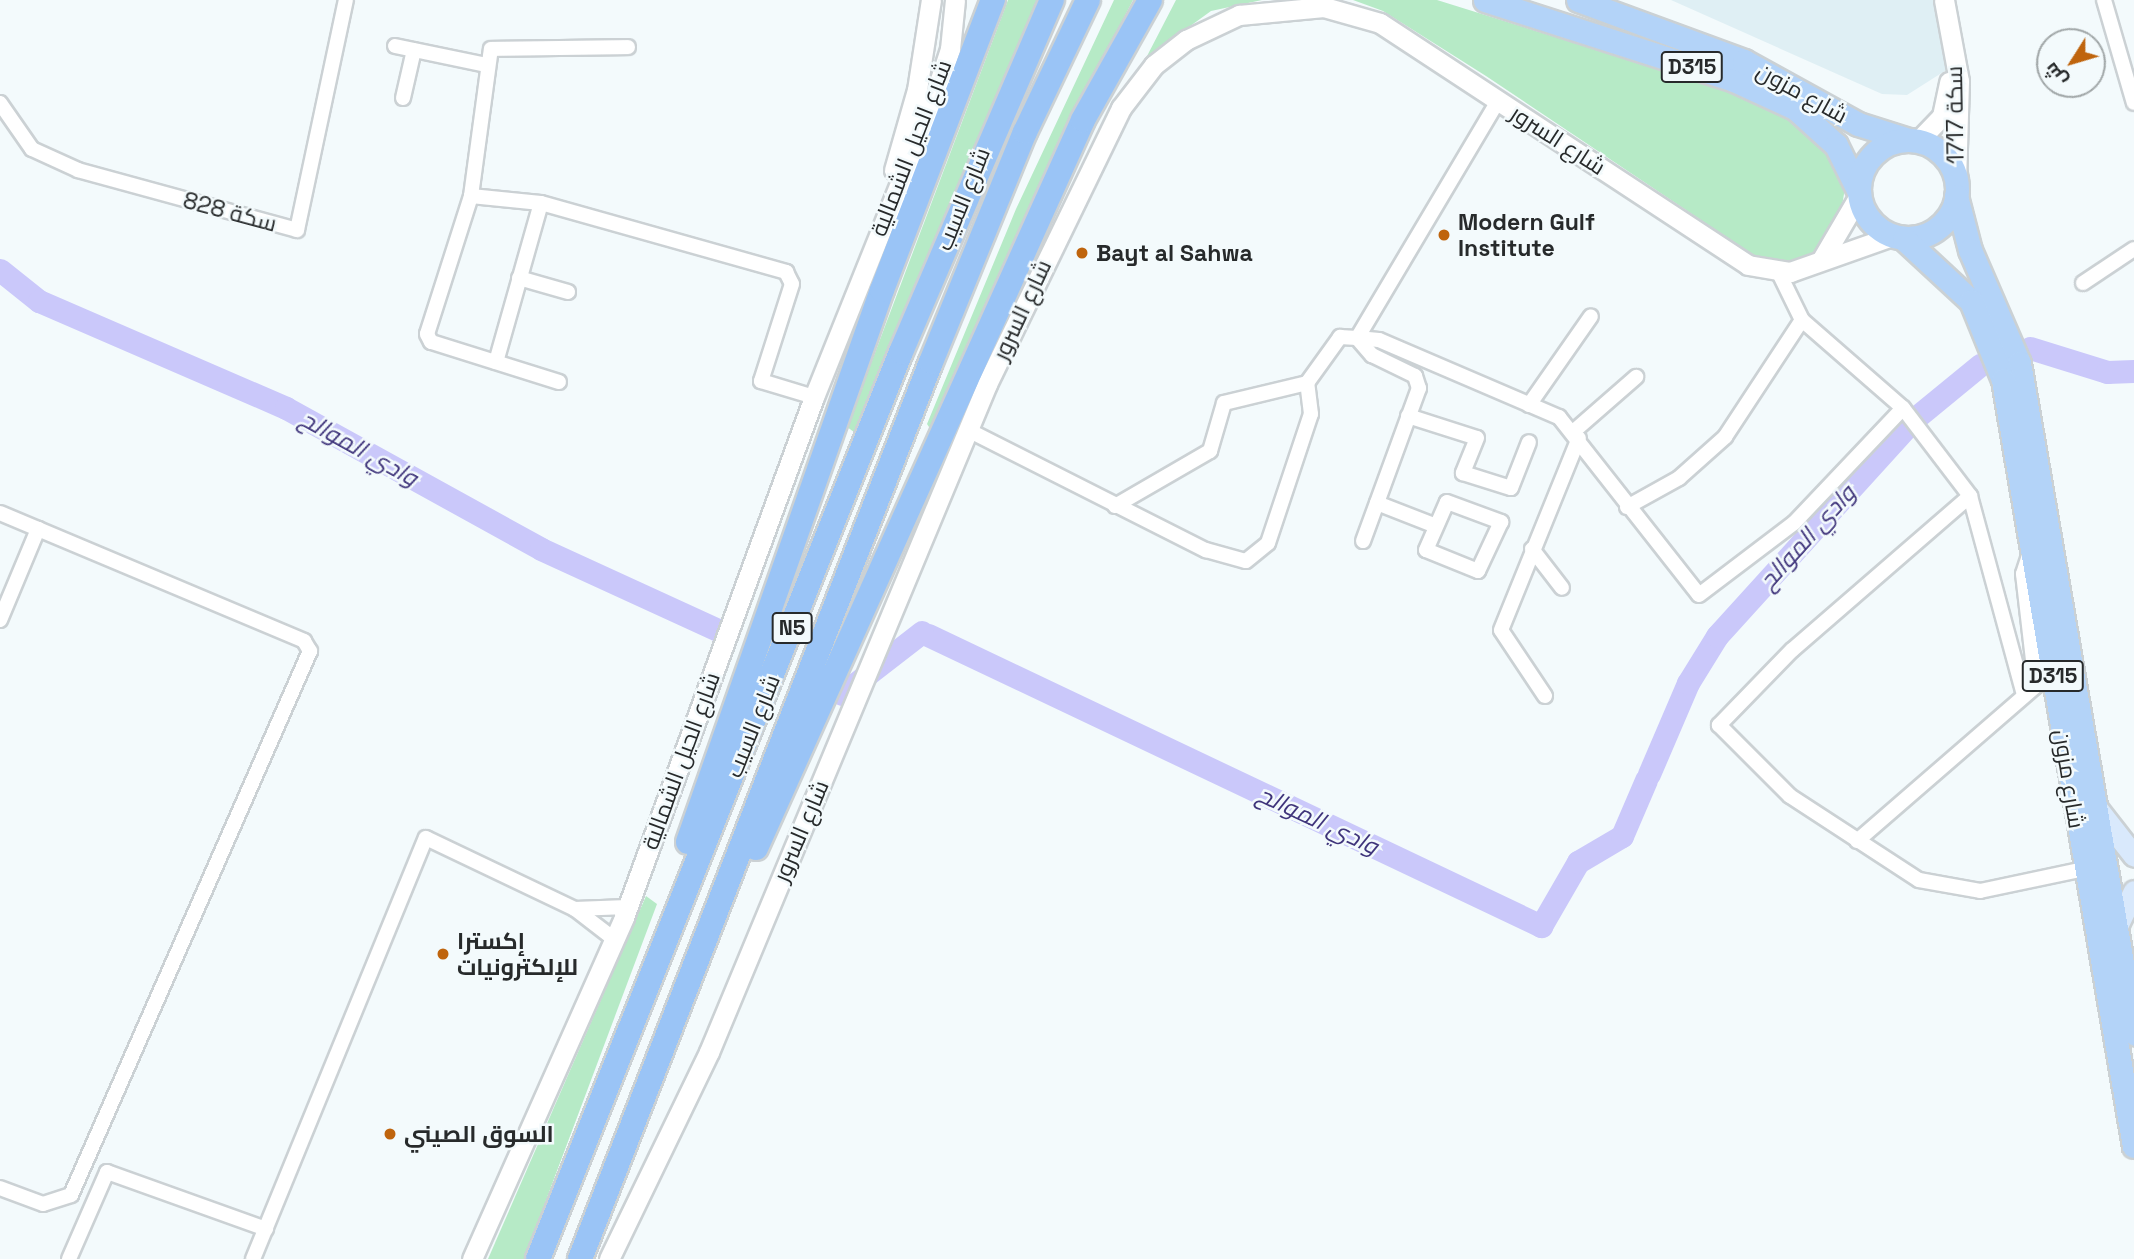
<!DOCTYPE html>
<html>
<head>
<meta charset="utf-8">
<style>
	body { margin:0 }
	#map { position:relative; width:2134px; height:1259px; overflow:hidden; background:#f3fafc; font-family:"Space Grotesk",Cairo,sans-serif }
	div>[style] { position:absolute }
	.built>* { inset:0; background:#dfeff4 }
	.green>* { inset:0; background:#b6eac6 }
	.river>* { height:23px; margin:-11.5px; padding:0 11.5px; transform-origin:11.5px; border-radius:11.5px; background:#cac8fa }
	.roads { filter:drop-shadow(2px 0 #cbd1d4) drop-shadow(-2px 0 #cbd1d4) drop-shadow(0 2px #cbd1d4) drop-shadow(0 -2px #cbd1d4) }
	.minor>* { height:14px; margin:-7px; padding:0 7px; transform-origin:7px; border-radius:7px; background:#fff }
	.tertiary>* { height:19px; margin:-9.5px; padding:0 9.5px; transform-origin:9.5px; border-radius:9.5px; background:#fff }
	.secondary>* { height:21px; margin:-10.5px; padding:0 10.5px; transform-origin:10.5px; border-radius:10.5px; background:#d9e9fc }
	.primary>* { height:23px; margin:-11.5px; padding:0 11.5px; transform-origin:11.5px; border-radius:11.5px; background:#b3d3f8 }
	.primary>.ring { margin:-11.5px; padding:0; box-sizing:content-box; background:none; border:23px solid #b3d3f8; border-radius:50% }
	.trunk>* { height:24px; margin:-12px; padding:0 12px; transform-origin:12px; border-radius:12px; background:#9ac4f6 }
	.dots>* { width:19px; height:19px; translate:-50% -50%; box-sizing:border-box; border:4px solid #f3fafc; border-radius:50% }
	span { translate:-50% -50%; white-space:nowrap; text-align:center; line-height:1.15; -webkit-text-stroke:5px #f3fafc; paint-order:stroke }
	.shield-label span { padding:2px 5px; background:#f3fafc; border:2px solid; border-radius:5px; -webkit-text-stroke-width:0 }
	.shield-label { font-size:21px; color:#272a2b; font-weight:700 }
	.street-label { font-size:23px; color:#272a2b }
	.poi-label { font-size:23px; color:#272a2b; font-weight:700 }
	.left { translate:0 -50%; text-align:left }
	.water-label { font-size:24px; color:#3f347b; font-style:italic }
	.north { position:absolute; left:2036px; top:28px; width:70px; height:70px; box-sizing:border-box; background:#f3fafc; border:2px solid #a1a7a8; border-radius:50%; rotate:233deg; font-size:19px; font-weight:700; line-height:28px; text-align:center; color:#272a2b }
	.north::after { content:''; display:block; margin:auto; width:24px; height:32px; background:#bf640d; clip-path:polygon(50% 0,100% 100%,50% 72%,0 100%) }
</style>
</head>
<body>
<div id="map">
	<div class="built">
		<i style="clip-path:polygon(1671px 0,1944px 0,1951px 67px,1907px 95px,1882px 94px)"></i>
	</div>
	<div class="green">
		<i style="clip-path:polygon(1008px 0,1038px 0,854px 432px,847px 427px)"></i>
		<i style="clip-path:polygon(1114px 0,1133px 0,1047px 170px,931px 430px,927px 424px,1016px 209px)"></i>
		<i style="clip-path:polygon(1176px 0,1262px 0,1211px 11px,1146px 58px)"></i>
		<i style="clip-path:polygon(1353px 0,1437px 0,1751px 98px,1790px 118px,1823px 148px,1845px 188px,1841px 212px,1817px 253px,1790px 262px,1759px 259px,1486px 76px,1383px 11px)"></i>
		<i style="clip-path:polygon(646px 896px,657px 904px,524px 1259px,488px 1259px)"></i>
	</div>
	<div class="river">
		<i style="left:0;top:270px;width:50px;rotate:38.5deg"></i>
		<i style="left:39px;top:301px;width:269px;rotate:23.4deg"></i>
		<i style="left:286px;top:408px;width:291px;rotate:28.9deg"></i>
		<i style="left:541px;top:549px;width:195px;rotate:24.6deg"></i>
		<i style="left:2030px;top:348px;width:81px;rotate:17.3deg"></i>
		<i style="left:2107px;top:372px;width:27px;rotate:-2deg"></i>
		<i style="left:928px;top:635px;width:679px;rotate:25.39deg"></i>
		<i style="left:1541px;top:926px;width:74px;rotate:-60deg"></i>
		<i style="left:1578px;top:862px;width:51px;rotate:-30.6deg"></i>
		<i style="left:1622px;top:836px;width:61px;rotate:-66.8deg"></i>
		<i style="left:842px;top:694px;width:101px;rotate:-37.8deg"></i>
		<i style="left:1649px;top:774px;width:99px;rotate:-66.8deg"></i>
		<i style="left:1688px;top:683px;width:55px;rotate:-58.3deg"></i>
		<i style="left:1717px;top:636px;width:292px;rotate:-47.8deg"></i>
		<i style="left:1913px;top:420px;width:87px;rotate:-39.4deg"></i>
	</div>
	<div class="roads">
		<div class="minor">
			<i style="left:2104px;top:0;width:107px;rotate:73.8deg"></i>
			<i style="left:395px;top:46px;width:94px;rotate:11.7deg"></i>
			<i style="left:403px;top:98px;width:49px;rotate:-77.1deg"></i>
			<i style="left:1498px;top:101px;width:276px;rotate:120.7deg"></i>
			<i style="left:1357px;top:338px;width:22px;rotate:5deg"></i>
			<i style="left:1379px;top:340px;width:196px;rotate:23.2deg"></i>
			<i style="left:1559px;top:417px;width:226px;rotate:51.8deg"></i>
			<i style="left:1699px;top:595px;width:119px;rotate:-37.2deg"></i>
			<i style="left:1794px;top:523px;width:158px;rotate:-46.5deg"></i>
			<i style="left:0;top:103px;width:56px;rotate:55.2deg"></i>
			<i style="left:32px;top:149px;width:51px;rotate:24.5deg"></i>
			<i style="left:78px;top:170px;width:227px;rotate:15.3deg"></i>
			<i style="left:297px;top:230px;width:235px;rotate:-78deg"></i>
			<i style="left:471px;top:196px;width:70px;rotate:5.7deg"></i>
			<i style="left:541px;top:203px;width:255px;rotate:15.7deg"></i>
			<i style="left:786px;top:272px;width:13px;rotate:63deg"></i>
			<i style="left:792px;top:284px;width:102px;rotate:107.7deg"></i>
			<i style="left:761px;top:381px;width:55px;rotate:16.8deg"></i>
			<i style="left:1778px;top:271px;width:55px;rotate:63.9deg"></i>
			<i style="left:1802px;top:320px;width:134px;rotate:41.1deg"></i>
			<i style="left:1903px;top:408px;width:111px;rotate:52.7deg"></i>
			<i style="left:1970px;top:496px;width:206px;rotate:74.8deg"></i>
			<i style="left:519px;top:278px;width:51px;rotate:15.9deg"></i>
			<i style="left:2083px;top:283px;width:61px;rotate:-33.7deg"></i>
			<i style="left:496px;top:362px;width:165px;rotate:-74.2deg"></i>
			<i style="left:559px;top:382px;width:134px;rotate:-162.6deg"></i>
			<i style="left:431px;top:342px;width:9px;rotate:-117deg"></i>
			<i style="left:427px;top:334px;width:145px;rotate:-72.3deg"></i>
			<i style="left:471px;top:196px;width:148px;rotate:-82.3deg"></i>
			<i style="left:491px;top:49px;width:137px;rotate:-0.8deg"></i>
			<i style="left:1529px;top:405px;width:108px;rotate:-55.1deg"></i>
			<i style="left:1408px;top:416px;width:72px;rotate:17.7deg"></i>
			<i style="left:1477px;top:438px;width:38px;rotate:112deg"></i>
			<i style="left:1463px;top:473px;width:50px;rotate:17.4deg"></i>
			<i style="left:1511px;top:488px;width:49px;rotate:-68.6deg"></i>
			<i style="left:968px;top:430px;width:267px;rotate:26.8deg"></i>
			<i style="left:1206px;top:550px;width:41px;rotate:15.4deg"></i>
			<i style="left:1246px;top:561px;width:28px;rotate:-39deg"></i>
			<i style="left:1268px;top:543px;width:136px;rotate:-71.6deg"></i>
			<i style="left:1311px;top:414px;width:31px;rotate:-97deg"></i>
			<i style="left:1307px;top:383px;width:57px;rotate:-54.3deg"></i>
			<i style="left:1340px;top:337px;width:17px;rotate:3deg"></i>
			<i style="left:1357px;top:338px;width:23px;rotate:49deg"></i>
			<i style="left:1372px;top:355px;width:48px;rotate:26deg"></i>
			<i style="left:1415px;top:376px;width:13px;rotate:72deg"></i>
			<i style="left:1419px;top:388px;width:163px;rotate:110.1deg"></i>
			<i style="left:1573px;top:432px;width:84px;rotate:-41.1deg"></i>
			<i style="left:1970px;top:496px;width:235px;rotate:139.1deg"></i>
			<i style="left:1792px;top:650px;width:105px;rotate:134.2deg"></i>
			<i style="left:1719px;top:725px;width:100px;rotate:45deg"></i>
			<i style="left:1790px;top:796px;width:154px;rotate:33.1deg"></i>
			<i style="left:1919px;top:880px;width:62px;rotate:10.2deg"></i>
			<i style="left:1980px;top:891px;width:106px;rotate:-11.9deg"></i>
			<i style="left:1447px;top:502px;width:58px;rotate:20.3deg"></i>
			<i style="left:1501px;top:522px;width:54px;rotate:115.1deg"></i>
			<i style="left:1478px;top:571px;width:56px;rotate:-158deg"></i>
			<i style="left:1426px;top:550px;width:52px;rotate:-66.4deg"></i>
			<i style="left:1377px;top:503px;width:63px;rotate:21.3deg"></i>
			<i style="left:1115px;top:506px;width:110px;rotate:-30.1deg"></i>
			<i style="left:1210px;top:451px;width:50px;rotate:-73.7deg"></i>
			<i style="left:1224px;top:403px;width:85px;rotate:-13.5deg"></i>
			<i style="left:1627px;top:507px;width:60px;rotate:-29.1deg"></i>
			<i style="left:1679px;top:478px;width:62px;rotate:-41.7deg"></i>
			<i style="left:1725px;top:437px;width:140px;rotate:-56.7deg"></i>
			<i style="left:0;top:513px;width:330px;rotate:22.8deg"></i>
			<i style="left:304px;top:641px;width:12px;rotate:59deg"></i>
			<i style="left:310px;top:651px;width:594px;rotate:113.72deg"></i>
			<i style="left:71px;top:1195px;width:29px;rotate:162deg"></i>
			<i style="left:43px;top:1204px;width:46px;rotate:-159.6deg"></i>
			<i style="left:1532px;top:549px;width:49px;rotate:52.4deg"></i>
			<i style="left:0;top:620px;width:99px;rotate:-67.3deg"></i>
			<i style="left:1545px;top:696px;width:79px;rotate:-123.7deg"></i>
			<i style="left:1501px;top:630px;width:207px;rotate:-67.9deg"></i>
			<i style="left:1857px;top:841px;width:237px;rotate:-40.9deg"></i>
			<i style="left:2036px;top:686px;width:113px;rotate:-96.6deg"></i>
			<i style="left:2023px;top:574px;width:20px;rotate:-72deg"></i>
			<i style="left:575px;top:909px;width:52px;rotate:-2.2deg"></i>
			<i style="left:69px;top:1259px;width:95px;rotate:-66.4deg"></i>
			<i style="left:107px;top:1172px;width:169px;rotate:19.7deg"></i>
			<i style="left:253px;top:1259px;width:455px;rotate:-67.7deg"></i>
			<i style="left:426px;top:838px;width:165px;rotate:25.5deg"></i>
			<i style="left:575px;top:909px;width:49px;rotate:37.6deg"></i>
		</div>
		<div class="tertiary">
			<i style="left:1944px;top:0;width:82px;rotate:79.5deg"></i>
			<i style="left:1959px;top:81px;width:99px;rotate:91.7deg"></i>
			<i style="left:1918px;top:141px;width:35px;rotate:-46deg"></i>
			<i style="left:1942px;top:116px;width:35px;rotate:-78deg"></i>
			<i style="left:894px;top:170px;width:83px;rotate:-74deg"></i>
			<i style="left:917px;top:90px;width:91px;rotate:-81.2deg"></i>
			<i style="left:1822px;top:259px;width:73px;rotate:-59.6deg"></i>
			<i style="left:472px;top:1259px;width:374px;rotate:-66deg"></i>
			<i style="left:624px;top:917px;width:554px;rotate:-69.93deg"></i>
			<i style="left:814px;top:397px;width:319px;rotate:-68.1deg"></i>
			<i style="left:933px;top:101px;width:55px;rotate:-71.9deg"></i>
			<i style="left:950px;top:49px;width:49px;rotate:-84.2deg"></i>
			<i style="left:609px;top:1259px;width:230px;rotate:-64.2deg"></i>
			<i style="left:709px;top:1052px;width:724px;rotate:-67.4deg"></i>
			<i style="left:987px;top:384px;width:307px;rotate:-64.1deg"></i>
			<i style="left:1121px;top:108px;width:54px;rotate:-52.5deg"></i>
			<i style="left:1154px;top:65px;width:41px;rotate:-38deg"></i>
			<i style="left:1186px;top:40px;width:59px;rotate:-25.3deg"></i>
			<i style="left:1239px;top:15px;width:85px;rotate:-5.4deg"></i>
			<i style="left:1324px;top:7px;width:58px;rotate:15.9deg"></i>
			<i style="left:1380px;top:23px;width:440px;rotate:33.3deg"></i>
			<i style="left:1748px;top:265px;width:43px;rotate:9.5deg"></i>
			<i style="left:1790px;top:272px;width:108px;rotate:-19.4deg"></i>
		</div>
		<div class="secondary">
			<i style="left:2095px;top:806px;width:63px;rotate:52deg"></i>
			<i style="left:2116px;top:928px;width:41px;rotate:-64.1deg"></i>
		</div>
		<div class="primary">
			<i style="left:1485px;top:0;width:262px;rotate:17.8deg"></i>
			<i style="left:1734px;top:80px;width:67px;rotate:24.7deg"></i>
			<i style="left:1795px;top:108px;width:55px;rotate:42.1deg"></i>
			<i style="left:1836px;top:145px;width:50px;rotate:63.9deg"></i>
			<i style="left:1578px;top:0;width:177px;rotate:20.2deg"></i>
			<i style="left:1744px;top:61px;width:130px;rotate:28.9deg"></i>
			<i style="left:1858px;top:124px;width:53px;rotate:17.4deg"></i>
			<i class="ring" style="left:1859px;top:140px;width:75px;height:75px"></i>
			<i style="left:1956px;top:196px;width:56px;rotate:75.5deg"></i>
			<i style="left:1970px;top:250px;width:123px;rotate:66.6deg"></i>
			<i style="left:2019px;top:363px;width:680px;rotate:80.26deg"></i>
			<i style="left:1904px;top:239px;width:91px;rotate:42.8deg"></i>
			<i style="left:1971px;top:301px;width:85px;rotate:67.9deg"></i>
			<i style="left:2003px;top:380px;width:777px;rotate:80.3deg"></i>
		</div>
		<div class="trunk">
			<i style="left:688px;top:842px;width:585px;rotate:-70.64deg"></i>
			<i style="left:882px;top:290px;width:311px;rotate:-69.1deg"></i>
			<i style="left:756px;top:848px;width:798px;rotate:-65.81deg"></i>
			<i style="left:1083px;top:120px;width:137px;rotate:-60.8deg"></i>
			<i style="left:538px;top:1259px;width:977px;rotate:-68.19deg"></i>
			<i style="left:901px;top:352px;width:383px;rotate:-66.8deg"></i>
			<i style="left:580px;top:1259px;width:963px;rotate:-68.63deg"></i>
			<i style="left:931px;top:362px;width:248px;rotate:-67.8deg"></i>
			<i style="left:1025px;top:132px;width:146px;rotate:-64.5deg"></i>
		</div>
	</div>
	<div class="dots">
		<i style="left:1444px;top:235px;background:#bf640d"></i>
		<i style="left:1082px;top:253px;background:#bf640d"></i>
		<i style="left:443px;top:954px;background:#bf640d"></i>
		<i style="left:390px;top:1134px;background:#bf640d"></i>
	</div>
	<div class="shield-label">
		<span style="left:1692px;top:67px">D315</span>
		<span style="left:792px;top:628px">N5</span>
		<span style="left:2053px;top:676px">D315</span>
	</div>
	<div class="street-label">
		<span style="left:1802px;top:93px;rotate:29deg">شارع مزون</span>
		<span style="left:1955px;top:115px;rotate:-91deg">سكة 1717</span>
		<span style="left:1558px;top:140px;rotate:33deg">شارع السرور</span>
		<span style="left:911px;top:148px;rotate:-69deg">شارع الحيل الشمالية</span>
		<span style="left:963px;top:199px;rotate:-68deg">شارع السيب</span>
		<span style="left:230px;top:212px;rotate:15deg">سكة 828</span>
		<span style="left:1022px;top:310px;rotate:-65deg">شارع السرور</span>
		<span style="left:753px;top:726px;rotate:-68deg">شارع السيب</span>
		<span style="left:681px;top:761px;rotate:-70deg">شارع الحيل الشمالية</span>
		<span style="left:2069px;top:779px;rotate:81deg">شارع مزون</span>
		<span style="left:801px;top:831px;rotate:-67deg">شارع السرور</span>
	</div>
	<div class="poi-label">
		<span class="left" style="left:1458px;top:235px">Modern Gulf<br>Institute</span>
		<span class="left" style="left:1096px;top:253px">Bayt al Sahwa</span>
		<span class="left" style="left:457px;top:954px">إكسترا<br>للإلكترونيات</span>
		<span class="left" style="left:404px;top:1134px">السوق الصيني</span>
	</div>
	<div class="water-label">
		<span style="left:359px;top:448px;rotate:29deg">وادي الموالح</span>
		<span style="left:1807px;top:537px;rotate:-48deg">وادي الموالح</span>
		<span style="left:1318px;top:820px;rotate:25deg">وادي الموالح</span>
	</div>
	<div class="north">ش</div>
</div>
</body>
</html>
